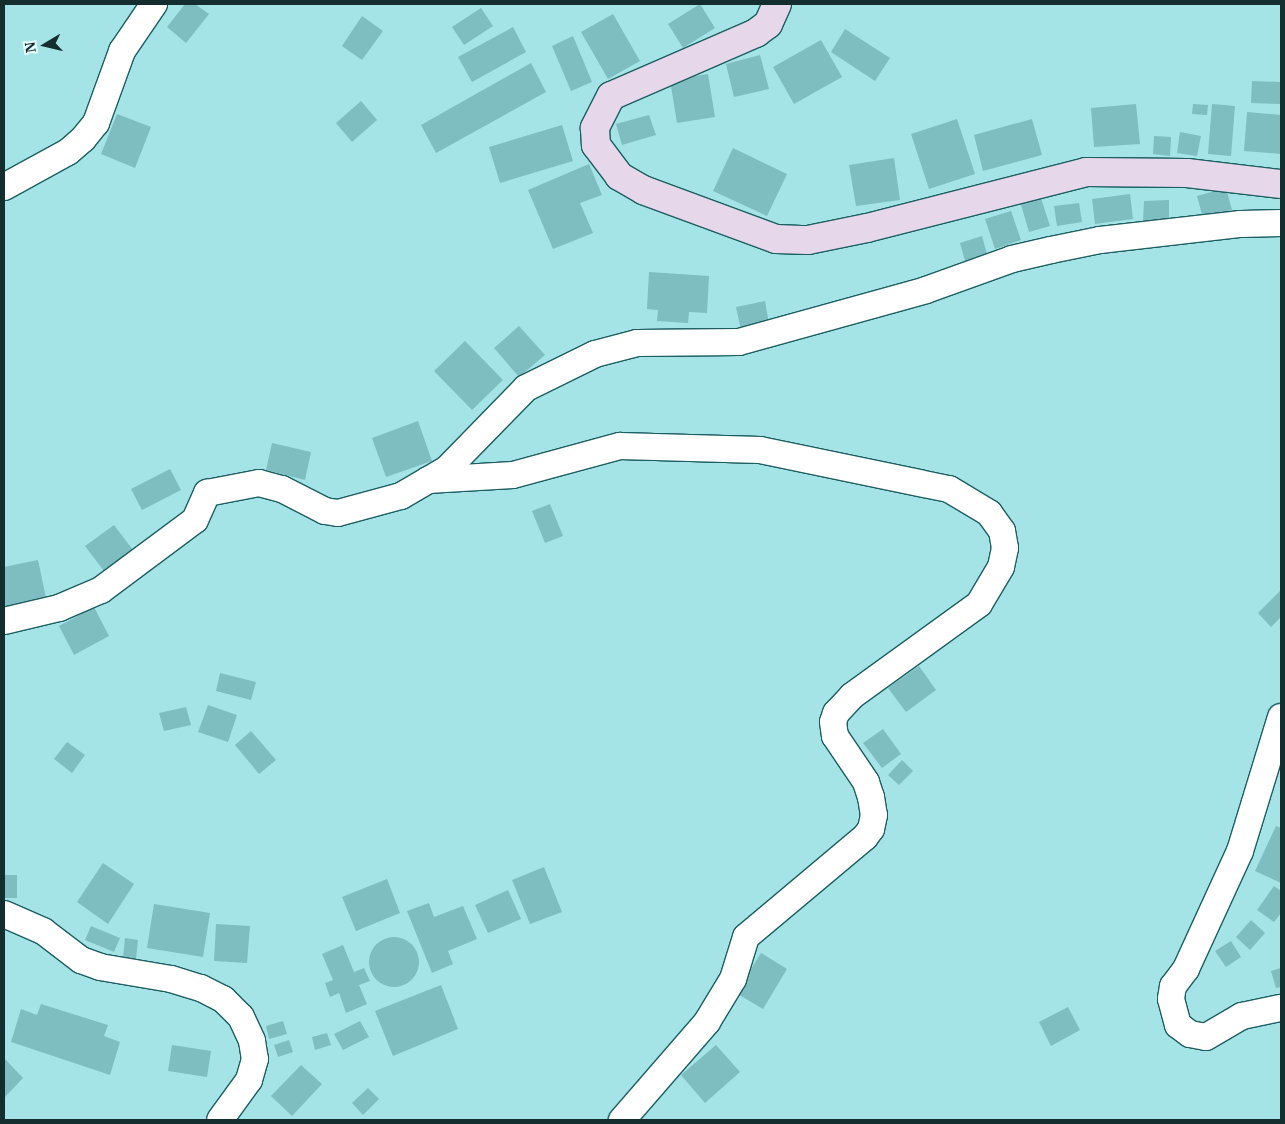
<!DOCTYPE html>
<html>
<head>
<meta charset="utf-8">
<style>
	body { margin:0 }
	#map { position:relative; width:1285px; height:1124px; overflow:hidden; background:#a4e4e7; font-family:"IBM Plex Serif",serif }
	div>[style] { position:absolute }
	.building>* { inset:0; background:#7ebdc0 }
	.round { border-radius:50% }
	.roads { filter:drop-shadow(1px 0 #1c5e61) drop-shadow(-1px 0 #1c5e61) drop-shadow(0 1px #1c5e61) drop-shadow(0 -1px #1c5e61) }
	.street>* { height:26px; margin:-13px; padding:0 13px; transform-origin:13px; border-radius:13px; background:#fff }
	.secondary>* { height:28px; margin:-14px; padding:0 14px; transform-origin:14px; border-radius:14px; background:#e7d7ea }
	span { translate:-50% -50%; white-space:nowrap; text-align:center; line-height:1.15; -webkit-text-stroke:4.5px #e4fdfe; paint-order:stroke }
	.frame { position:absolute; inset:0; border:5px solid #142e30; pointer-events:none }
	.north { position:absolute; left:20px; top:20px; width:50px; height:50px; -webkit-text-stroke:4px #e4fdfe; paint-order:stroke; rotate:261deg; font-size:14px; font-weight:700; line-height:20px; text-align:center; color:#142e30 }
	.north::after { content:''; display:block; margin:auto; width:18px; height:22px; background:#142e30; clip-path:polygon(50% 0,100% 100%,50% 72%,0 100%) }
</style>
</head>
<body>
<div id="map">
	<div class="building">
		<i style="clip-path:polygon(185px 4px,195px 4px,209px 14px,186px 43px,167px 27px)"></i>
		<i style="clip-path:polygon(700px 4px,715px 28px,683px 48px,668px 24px)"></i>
		<i style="clip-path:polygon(481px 8px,493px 26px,464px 45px,452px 27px)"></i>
		<i style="clip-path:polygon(613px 14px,640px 61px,608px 79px,581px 32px)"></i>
		<i style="clip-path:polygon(362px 16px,383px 31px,362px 60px,342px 46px)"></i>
		<i style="clip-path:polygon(513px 27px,526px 52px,472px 82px,458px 57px)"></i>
		<i style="clip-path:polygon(845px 29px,890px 58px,875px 81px,831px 52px)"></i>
		<i style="clip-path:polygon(573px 36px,592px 82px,571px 91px,552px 46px)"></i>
		<i style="clip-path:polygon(821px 40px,842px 77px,794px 104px,773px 67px)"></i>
		<i style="clip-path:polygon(760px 55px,769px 89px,734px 97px,726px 64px)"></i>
		<i style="clip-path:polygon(531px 63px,546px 92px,436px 153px,421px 125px)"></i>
		<i style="clip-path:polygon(708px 74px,715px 117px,677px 123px,670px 80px)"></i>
		<i style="clip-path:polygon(1252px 81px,1281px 82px,1281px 104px,1251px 103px)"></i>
		<i style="clip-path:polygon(361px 101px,377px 120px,352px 142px,336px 123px)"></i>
		<i style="clip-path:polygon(1136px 104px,1140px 144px,1094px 147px,1091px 108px)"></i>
		<i style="clip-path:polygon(1193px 104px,1208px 105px,1207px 115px,1192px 114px)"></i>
		<i style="clip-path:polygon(1212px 104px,1235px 106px,1231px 156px,1208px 154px)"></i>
		<i style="clip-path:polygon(1247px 112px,1281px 115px,1281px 154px,1244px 151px)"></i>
		<i style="clip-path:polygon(117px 114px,151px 127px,135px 168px,101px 154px)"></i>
		<i style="clip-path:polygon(649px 115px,656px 135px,622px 145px,616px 124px)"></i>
		<i style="clip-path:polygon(957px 119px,975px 174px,929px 189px,911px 134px)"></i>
		<i style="clip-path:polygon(1032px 119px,1042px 155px,983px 171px,974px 135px)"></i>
		<i style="clip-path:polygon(562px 125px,573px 161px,500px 183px,489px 147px)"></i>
		<i style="clip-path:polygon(1180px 132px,1201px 136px,1197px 156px,1177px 153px)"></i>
		<i style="clip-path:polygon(1154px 136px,1171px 137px,1170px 156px,1153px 154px)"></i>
		<i style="clip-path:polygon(733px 148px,787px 174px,767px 216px,713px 191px)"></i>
		<i style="clip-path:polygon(894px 158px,900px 200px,856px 206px,849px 165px)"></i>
		<i style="clip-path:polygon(589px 164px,602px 195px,580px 203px,593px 233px,553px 249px,528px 190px)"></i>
		<i style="clip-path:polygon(1226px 188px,1232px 210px,1203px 218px,1197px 196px)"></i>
		<i style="clip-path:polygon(1039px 192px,1050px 226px,1029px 232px,1019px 198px)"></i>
		<i style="clip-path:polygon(1130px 194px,1133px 219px,1095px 224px,1092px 199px)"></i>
		<i style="clip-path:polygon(1169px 200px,1169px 222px,1143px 223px,1144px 201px)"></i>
		<i style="clip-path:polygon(1079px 203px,1082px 222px,1057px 226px,1054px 206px)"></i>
		<i style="clip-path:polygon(1011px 211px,1021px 240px,995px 249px,985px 219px)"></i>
		<i style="clip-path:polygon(982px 236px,987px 254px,965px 261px,960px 243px)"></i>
		<i style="clip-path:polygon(649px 272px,709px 276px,707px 313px,689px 312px,688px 323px,657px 321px,658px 310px,647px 309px)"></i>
		<i style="clip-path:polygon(765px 301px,769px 324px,741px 330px,736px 307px)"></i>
		<i style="clip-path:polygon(519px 326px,545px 355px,519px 377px,494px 348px)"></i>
		<i style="clip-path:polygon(465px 341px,503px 380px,472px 410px,434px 371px)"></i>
		<i style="clip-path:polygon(418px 421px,432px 461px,386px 477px,372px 438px)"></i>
		<i style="clip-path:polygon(272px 443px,311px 452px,305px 480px,266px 470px)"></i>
		<i style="clip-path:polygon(170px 469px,181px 490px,142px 510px,131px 489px)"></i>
		<i style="clip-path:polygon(550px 504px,563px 536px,545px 543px,532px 511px)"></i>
		<i style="clip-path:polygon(114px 525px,133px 550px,104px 571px,85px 546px)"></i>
		<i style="clip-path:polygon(38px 560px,46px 598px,4px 608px,4px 567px)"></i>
		<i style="clip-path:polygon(1281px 590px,1281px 617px,1271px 627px,1258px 613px)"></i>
		<i style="clip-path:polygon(94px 607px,109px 636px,74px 655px,59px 626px)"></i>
		<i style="clip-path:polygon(919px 666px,936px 690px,906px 712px,888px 688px)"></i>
		<i style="clip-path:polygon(220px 673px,256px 682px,251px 700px,216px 691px)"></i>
		<i style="clip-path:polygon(208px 705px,237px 715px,228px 742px,198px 732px)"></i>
		<i style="clip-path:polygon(186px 707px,191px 725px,164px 731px,159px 713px)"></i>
		<i style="clip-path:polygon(883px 729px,901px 754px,882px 768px,863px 743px)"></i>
		<i style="clip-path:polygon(251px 731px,276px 760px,259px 774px,235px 745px)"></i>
		<i style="clip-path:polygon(67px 742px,85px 755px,72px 773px,54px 759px)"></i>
		<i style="clip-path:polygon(902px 760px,913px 771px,899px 785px,888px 775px)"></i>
		<i style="clip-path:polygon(1276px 826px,1281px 828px,1281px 883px,1255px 871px)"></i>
		<i style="clip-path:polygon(103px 863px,134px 884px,108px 924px,77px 902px)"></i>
		<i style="clip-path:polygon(544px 867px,562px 912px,530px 924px,512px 880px)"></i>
		<i style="clip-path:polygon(4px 875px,17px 875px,17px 898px,4px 898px)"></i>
		<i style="clip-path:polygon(387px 879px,400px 913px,356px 931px,342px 897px)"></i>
		<i style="clip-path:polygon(1274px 886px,1281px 891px,1281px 913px,1274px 922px,1257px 910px)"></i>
		<i style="clip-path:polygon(508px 890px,521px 919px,488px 933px,475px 905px)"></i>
		<i style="clip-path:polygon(429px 903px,434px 917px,463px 906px,477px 939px,448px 951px,453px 964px,432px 973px,407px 911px)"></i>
		<i style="clip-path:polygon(154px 904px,210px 913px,203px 957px,147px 948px)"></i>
		<i style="clip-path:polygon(1251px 920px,1265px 933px,1250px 950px,1236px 937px)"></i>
		<i style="clip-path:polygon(216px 924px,250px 926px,247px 963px,214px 961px)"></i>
		<i style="clip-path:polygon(91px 926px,120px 938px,114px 952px,85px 940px)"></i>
		<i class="round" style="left:369px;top:937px;width:50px;height:50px"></i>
		<i style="clip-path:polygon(125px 938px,138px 940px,136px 959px,123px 958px)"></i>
		<i style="clip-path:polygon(1231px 941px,1241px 957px,1226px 967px,1215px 951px)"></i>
		<i style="clip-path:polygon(343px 945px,354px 972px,364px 968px,370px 981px,359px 985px,367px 1004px,346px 1013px,339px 993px,330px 997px,325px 983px,333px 980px,322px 954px)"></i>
		<i style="clip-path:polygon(761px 953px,787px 969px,763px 1009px,736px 993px)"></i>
		<i style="clip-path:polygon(1281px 968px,1281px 987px,1276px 988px,1271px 971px)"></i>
		<i style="clip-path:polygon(441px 985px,458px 1029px,393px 1056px,375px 1011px)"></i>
		<i style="clip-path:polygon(41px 1004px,108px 1025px,104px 1036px,120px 1042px,110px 1075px,11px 1042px,21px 1009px,37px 1015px)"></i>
		<i style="clip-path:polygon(1068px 1007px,1080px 1030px,1051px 1046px,1039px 1022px)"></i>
		<i style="clip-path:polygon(283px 1021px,287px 1034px,269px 1039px,266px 1026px)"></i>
		<i style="clip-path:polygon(360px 1021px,369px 1037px,343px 1050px,334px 1034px)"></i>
		<i style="clip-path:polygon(327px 1033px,331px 1045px,315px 1050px,312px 1037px)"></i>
		<i style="clip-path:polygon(289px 1040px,293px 1052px,278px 1057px,274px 1045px)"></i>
		<i style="clip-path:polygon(172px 1045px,211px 1051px,207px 1077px,168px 1071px)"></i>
		<i style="clip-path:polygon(716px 1045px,740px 1072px,705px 1103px,681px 1075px)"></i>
		<i style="clip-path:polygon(4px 1058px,23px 1078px,4px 1098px)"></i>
		<i style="clip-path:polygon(301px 1065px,322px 1084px,292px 1116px,271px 1096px)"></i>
		<i style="clip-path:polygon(368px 1088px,379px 1099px,363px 1115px,352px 1103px)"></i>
	</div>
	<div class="roads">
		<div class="street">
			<i style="left:4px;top:187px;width:73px;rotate:-28.7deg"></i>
			<i style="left:68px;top:152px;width:20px;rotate:-41deg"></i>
			<i style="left:83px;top:139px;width:21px;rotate:-51deg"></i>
			<i style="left:96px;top:123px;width:77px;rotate:-70.1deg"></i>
			<i style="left:122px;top:51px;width:57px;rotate:-55.8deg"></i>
			<i style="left:428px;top:480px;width:85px;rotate:-3.4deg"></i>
			<i style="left:513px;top:475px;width:111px;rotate:-15.2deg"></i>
			<i style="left:620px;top:446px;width:140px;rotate:1.6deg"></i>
			<i style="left:760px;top:450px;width:193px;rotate:11.7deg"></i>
			<i style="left:949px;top:489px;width:47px;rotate:31deg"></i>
			<i style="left:989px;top:513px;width:22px;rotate:54deg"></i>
			<i style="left:1002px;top:531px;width:17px;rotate:80deg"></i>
			<i style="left:1005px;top:548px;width:19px;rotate:102deg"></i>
			<i style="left:1001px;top:567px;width:43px;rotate:120.7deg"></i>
			<i style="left:979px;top:604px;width:157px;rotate:144.1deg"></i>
			<i style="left:852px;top:696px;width:23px;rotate:133deg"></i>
			<i style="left:836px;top:713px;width:9px;rotate:108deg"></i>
			<i style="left:833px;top:722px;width:14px;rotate:82deg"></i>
			<i style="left:835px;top:736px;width:55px;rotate:56deg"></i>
			<i style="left:866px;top:782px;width:16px;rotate:72deg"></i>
			<i style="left:871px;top:797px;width:18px;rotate:81deg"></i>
			<i style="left:874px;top:815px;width:14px;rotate:102deg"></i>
			<i style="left:871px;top:829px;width:10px;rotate:127deg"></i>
			<i style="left:865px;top:837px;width:155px;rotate:140deg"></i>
			<i style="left:746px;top:937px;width:44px;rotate:107.2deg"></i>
			<i style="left:733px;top:979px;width:50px;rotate:121.2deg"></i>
			<i style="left:707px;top:1022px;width:130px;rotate:130.9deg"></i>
			<i style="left:4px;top:621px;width:57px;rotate:-13.3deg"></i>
			<i style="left:59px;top:608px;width:46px;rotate:-23.2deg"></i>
			<i style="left:101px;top:590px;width:117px;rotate:-36.7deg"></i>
			<i style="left:195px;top:520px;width:30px;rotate:-66deg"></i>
			<i style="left:207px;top:493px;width:53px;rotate:-10.9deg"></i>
			<i style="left:259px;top:483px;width:24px;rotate:15deg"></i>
			<i style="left:282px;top:489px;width:48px;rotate:27.1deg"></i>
			<i style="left:325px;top:511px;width:13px;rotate:9deg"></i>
			<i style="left:338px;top:513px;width:65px;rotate:-15.1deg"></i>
			<i style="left:401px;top:496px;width:53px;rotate:-30.4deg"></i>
			<i style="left:447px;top:469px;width:113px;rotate:-45.7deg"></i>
			<i style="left:526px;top:388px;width:77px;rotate:-26.2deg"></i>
			<i style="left:595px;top:354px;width:43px;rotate:-14.7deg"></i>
			<i style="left:637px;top:343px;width:102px;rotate:-0.6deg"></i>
			<i style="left:739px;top:342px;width:194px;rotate:-15.5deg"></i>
			<i style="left:926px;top:290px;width:91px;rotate:-19.8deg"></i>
			<i style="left:1012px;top:259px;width:40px;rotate:-13deg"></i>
			<i style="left:1051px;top:250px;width:50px;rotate:-11.5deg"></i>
			<i style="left:1100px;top:240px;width:142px;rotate:-6.5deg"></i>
			<i style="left:1241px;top:224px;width:40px;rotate:-1.4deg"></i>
			<i style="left:1281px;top:717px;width:140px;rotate:107deg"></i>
			<i style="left:1240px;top:851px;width:130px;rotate:114.6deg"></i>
			<i style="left:1186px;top:969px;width:21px;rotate:127deg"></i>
			<i style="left:1173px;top:986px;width:13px;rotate:99deg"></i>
			<i style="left:1171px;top:999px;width:27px;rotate:75deg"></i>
			<i style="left:1178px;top:1025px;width:15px;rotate:37deg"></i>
			<i style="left:1190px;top:1034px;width:16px;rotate:11deg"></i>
			<i style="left:1206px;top:1037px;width:42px;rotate:-30.3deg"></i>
			<i style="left:1242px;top:1016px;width:40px;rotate:-12deg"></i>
			<i style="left:4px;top:914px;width:43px;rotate:23.6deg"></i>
			<i style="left:43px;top:931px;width:48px;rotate:37.3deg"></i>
			<i style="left:81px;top:960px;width:20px;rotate:20deg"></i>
			<i style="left:100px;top:967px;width:72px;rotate:9.6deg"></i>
			<i style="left:171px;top:979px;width:31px;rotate:17deg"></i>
			<i style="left:201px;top:988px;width:25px;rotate:27deg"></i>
			<i style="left:223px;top:999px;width:25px;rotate:45deg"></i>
			<i style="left:241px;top:1017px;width:26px;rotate:65deg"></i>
			<i style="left:252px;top:1041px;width:18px;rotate:81deg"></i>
			<i style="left:255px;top:1059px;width:22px;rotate:106deg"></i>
			<i style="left:249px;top:1080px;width:49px;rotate:125.9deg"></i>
		</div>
		<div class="secondary">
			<i style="left:777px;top:4px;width:22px;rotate:114deg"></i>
			<i style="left:768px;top:24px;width:15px;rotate:143deg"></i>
			<i style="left:756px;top:33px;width:158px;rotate:156.5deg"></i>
			<i style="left:611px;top:96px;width:36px;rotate:117deg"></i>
			<i style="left:595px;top:128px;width:17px;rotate:87deg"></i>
			<i style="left:596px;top:145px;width:39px;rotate:53deg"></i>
			<i style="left:619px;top:176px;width:28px;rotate:30deg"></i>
			<i style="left:643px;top:190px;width:142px;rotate:20.2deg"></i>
			<i style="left:776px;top:239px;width:32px;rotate:2deg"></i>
			<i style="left:808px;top:240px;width:60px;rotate:-11.5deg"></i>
			<i style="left:867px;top:228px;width:226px;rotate:-14.3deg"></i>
			<i style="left:1086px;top:172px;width:101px;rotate:0.6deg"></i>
			<i style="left:1187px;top:173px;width:95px;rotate:6.7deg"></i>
		</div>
	</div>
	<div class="frame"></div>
	<div class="north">N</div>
</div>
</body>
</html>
